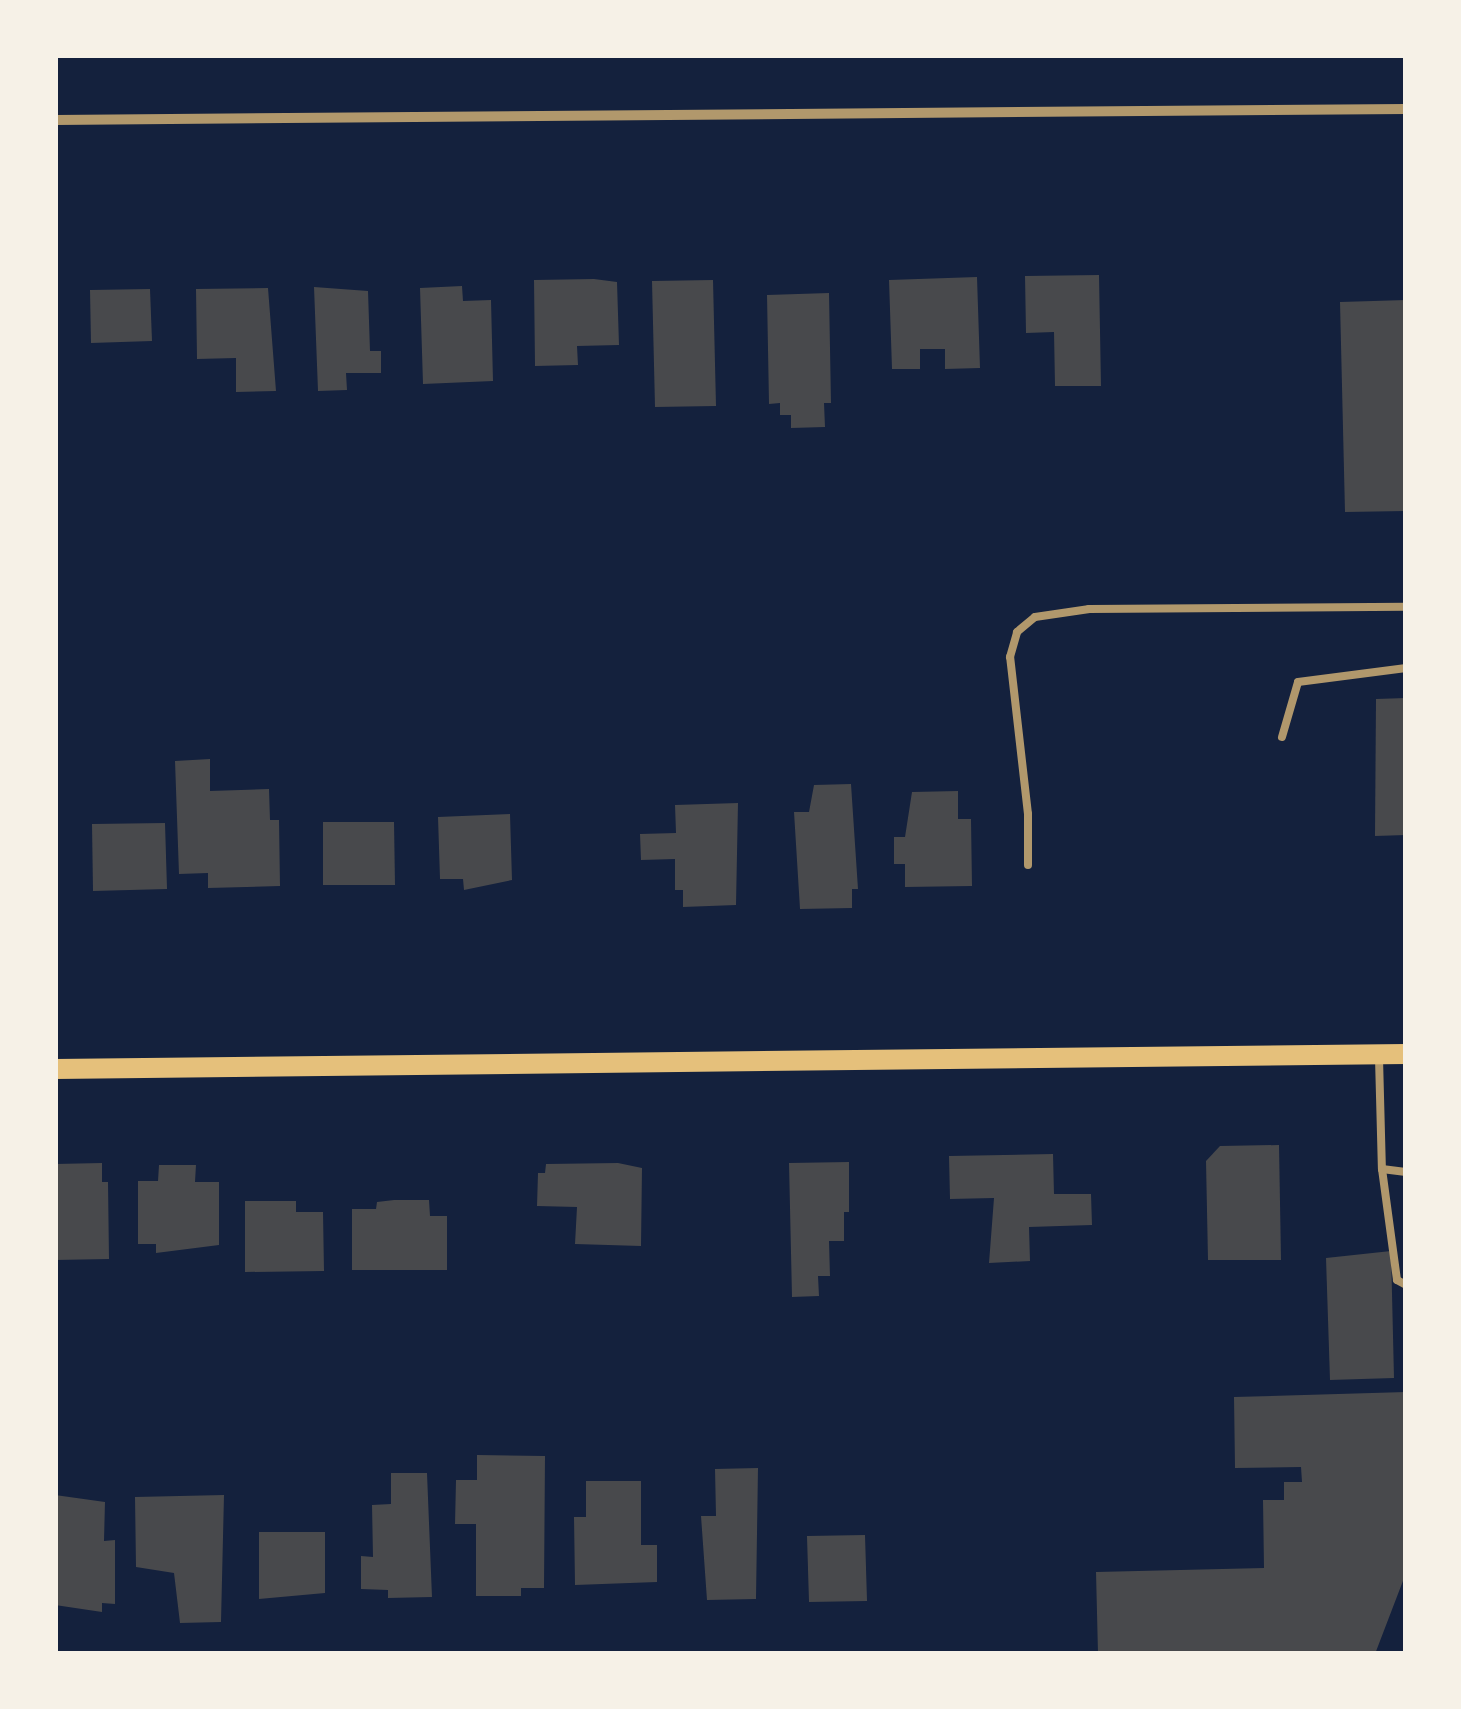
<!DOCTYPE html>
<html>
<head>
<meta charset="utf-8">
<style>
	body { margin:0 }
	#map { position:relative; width:1461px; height:1709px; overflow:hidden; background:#14213d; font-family:Spectral,serif }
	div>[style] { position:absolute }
	.building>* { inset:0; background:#48494c }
	.service>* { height:8px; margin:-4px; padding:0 4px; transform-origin:4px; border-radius:4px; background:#b1986c }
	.minor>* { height:10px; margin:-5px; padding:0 5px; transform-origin:5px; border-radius:5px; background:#b1986c }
	.secondary>* { height:20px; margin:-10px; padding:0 10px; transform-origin:10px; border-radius:10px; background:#e5c07b }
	span { translate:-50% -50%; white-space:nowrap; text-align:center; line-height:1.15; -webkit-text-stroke:10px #f6f1e7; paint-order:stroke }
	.frame { position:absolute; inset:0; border:58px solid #f6f1e7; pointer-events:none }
</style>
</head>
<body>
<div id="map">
	<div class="building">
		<i style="clip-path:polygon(1099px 275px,1101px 386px,1055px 386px,1054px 332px,1026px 333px,1025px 276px)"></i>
		<i style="clip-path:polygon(977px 277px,980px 368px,945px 369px,945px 349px,920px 349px,920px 369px,892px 369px,889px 280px)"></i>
		<i style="clip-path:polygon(594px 279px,617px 282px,619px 345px,577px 346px,578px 365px,535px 366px,534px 280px)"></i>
		<i style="clip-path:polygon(713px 280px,716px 406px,655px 407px,652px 281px)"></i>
		<i style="clip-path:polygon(462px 286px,463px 301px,491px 300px,493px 381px,423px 384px,420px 288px)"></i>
		<i style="clip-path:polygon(314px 287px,368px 291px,370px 351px,381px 351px,381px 373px,346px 373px,347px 390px,318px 391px)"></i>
		<i style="clip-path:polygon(268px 288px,276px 391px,236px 392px,236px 358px,197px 359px,196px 289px)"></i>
		<i style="clip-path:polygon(150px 289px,152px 341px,91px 343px,90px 290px)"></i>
		<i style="clip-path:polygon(829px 293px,831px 403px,824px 403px,825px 427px,791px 428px,791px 415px,780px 415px,780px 403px,769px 404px,767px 295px)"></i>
		<i style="clip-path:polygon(1406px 300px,1406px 511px,1345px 512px,1340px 302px)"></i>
		<i style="clip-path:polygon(1406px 698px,1406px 835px,1375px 836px,1376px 699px)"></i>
		<i style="clip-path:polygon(210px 759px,210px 791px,269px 789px,270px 820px,279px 820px,280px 886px,208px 888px,208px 873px,179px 874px,175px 761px)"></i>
		<i style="clip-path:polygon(851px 784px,858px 889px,852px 889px,852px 908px,800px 909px,794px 812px,809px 812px,814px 785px)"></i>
		<i style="clip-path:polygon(958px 791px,958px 819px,971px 819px,972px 886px,905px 887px,905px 864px,894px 864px,894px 837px,905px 837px,912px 792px)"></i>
		<i style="clip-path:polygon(738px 803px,736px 905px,683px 907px,683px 890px,675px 890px,675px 859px,641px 860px,640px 834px,676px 833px,675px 805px)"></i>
		<i style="clip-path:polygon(510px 814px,512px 880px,464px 890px,463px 879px,440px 879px,438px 817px)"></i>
		<i style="clip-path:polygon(323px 822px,394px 822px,395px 885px,323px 885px)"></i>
		<i style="clip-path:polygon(165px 823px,167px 889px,93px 891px,92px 824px)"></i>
		<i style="clip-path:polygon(1279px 1145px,1281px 1260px,1208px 1260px,1206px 1161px,1220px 1146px)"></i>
		<i style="clip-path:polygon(1053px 1154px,1054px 1194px,1091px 1194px,1092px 1225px,1029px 1227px,1030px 1261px,989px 1263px,994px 1198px,950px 1199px,949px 1156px)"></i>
		<i style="clip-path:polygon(849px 1162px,849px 1212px,844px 1212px,844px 1241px,829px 1241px,830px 1276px,818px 1276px,819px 1296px,792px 1297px,789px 1163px)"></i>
		<i style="clip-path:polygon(102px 1163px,102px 1182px,108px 1182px,109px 1259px,55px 1260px,55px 1164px)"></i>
		<i style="clip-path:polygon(618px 1163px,642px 1168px,641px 1246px,575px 1244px,577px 1207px,537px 1206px,538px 1173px,545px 1173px,546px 1164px)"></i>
		<i style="clip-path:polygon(159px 1165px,196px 1165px,195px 1182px,219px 1182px,219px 1245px,156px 1253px,156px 1244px,138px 1244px,138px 1181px,158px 1181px)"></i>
		<i style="clip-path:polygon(394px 1200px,429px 1200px,430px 1216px,447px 1216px,447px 1270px,352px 1270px,352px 1209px,376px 1209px,377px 1202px)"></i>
		<i style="clip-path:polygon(245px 1201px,296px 1201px,296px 1212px,323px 1212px,324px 1271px,245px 1272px)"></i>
		<i style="clip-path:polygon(1391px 1251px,1394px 1378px,1330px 1380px,1326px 1258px)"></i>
		<i style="clip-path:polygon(1406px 1392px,1406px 1573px,1375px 1654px,1098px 1654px,1096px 1572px,1264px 1568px,1263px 1500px,1284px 1500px,1284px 1482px,1302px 1482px,1301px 1467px,1235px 1468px,1234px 1397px)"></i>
		<i style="clip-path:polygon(477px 1455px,545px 1456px,544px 1588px,521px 1588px,521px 1596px,476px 1596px,476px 1524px,455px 1524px,456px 1480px,477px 1480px)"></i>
		<i style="clip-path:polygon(758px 1468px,756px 1599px,707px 1600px,701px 1516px,716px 1516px,715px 1469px)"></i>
		<i style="clip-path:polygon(391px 1473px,427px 1473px,432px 1597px,388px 1598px,388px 1590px,361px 1589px,361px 1556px,373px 1557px,372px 1505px,391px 1504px)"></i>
		<i style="clip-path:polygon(586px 1481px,641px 1481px,641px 1545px,657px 1545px,657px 1582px,575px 1585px,574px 1517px,586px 1517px)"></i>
		<i style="clip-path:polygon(55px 1495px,105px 1502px,104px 1541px,115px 1540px,115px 1604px,102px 1603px,102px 1612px,55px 1605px)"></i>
		<i style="clip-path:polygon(224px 1495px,221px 1622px,180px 1623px,174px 1573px,136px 1567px,135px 1497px)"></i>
		<i style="clip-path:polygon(259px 1532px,325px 1532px,325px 1593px,259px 1599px)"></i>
		<i style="clip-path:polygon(865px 1535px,867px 1601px,809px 1602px,807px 1536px)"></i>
	</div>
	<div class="service">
		<i style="left:1282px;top:737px;width:57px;rotate:-73.8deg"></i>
		<i style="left:1298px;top:682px;width:109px;rotate:-7.4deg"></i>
		<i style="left:1028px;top:865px;width:51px;rotate:-90deg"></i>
		<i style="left:1028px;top:814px;width:158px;rotate:-96.5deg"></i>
		<i style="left:1010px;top:657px;width:26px;rotate:-74deg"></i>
		<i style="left:1017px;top:632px;width:23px;rotate:-40deg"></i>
		<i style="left:1035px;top:617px;width:55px;rotate:-8.4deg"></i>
		<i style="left:1089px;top:609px;width:317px;rotate:-0.4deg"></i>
		<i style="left:1379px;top:1058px;width:111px;rotate:88.5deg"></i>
		<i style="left:1382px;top:1169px;width:24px;rotate:7deg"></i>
		<i style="left:1382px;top:1169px;width:112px;rotate:82.3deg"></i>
		<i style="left:1397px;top:1280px;width:10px;rotate:29deg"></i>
	</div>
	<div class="minor">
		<i style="left:55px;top:120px;width:1351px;rotate:-0.47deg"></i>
	</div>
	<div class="secondary">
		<i style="left:55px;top:1069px;width:1351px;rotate:-0.64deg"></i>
	</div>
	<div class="frame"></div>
</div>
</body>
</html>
